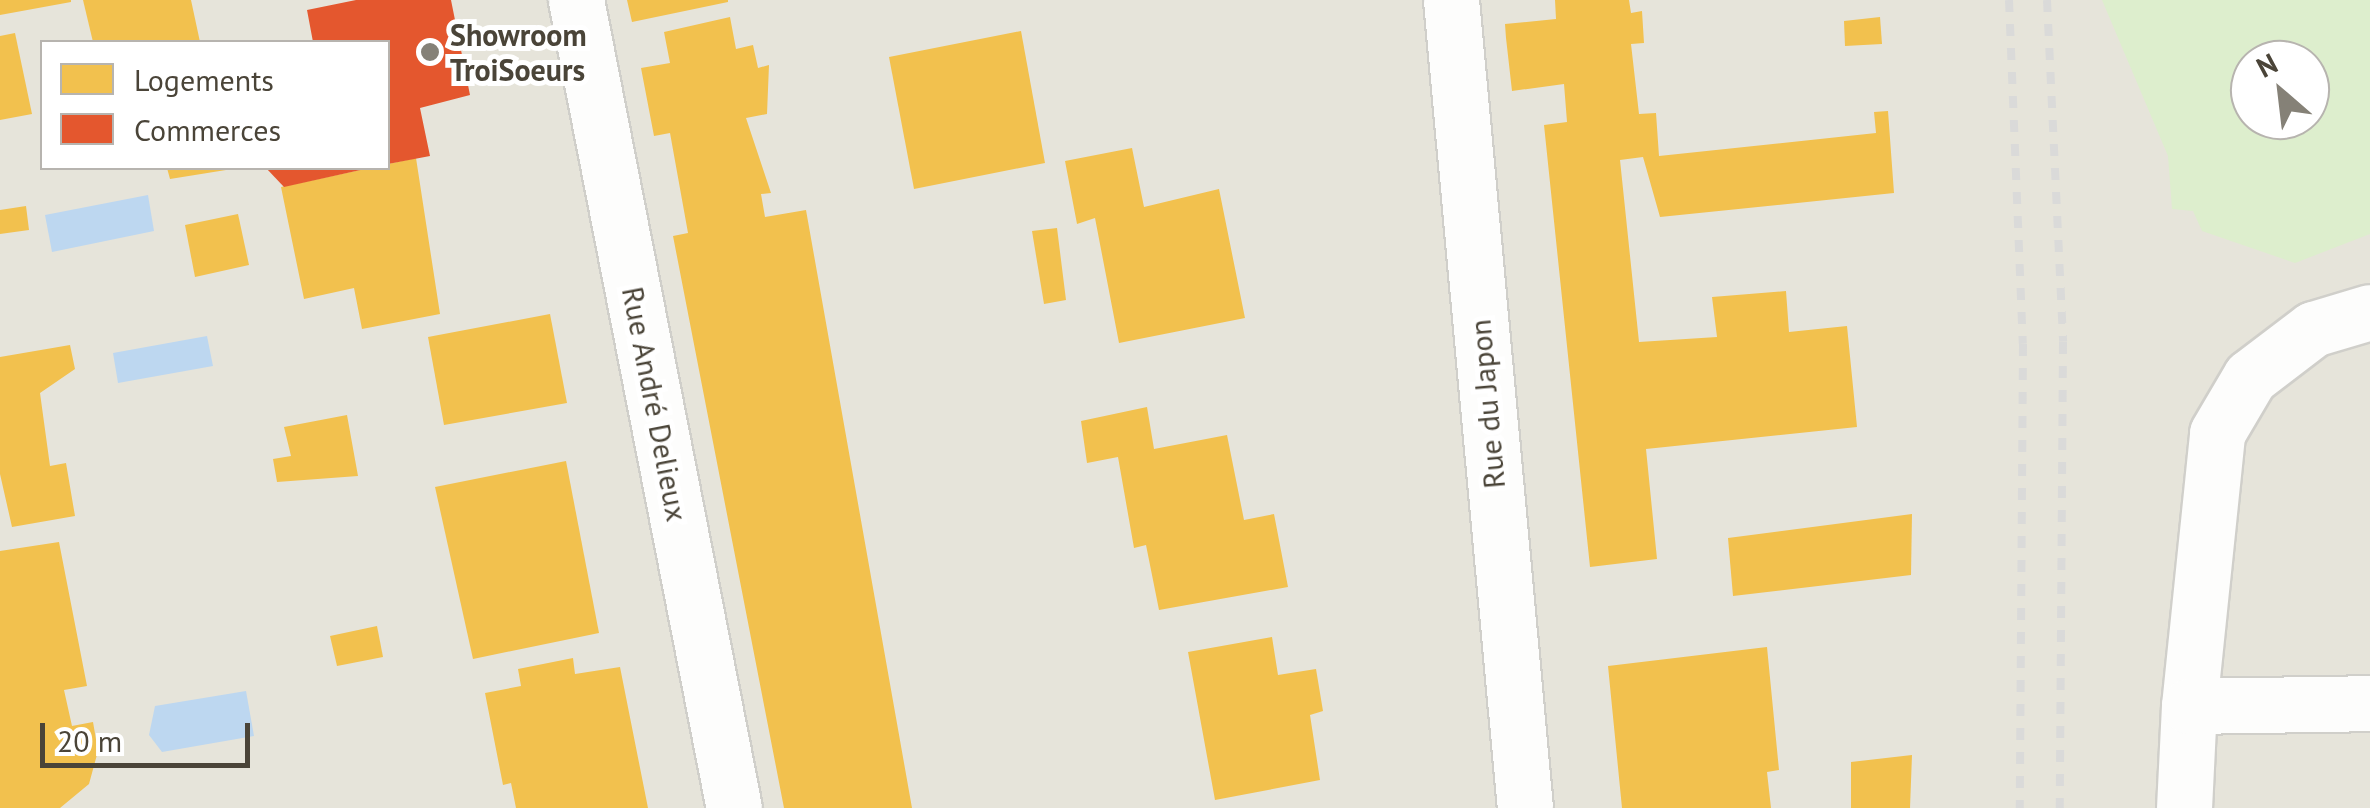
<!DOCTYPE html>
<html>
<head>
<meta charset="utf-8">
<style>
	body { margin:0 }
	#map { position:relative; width:2370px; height:808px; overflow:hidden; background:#f2f2ed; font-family:"PT Sans",sans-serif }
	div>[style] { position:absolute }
	.residential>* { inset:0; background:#e6e4da }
	.green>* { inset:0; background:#ddeecd }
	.water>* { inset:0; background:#bdd7f0 }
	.homes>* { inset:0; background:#f2c14e }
	.shops>* { inset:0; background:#e4572e }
	.roads { filter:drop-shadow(2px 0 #d0cfca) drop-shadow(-2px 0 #d0cfca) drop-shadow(0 2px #d0cfca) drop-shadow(0 -2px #d0cfca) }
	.minor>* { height:55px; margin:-27.5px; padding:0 27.5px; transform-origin:27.5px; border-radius:27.5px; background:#fdfdfc }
	.rail>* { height:8px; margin-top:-4px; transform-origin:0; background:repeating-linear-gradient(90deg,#dadad9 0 12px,transparent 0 24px) }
	.dots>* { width:28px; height:28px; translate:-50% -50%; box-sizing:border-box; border:5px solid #fff; border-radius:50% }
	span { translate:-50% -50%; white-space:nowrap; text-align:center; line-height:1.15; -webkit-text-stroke:10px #fff; paint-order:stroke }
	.poi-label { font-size:30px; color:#4a4438; font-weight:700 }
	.left { translate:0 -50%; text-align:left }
	.street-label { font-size:30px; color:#4a4438 }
	.legend { position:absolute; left:40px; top:40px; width:350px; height:130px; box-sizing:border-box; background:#fff; border:2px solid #b7b4af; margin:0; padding:12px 18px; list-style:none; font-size:30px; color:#4a4438 }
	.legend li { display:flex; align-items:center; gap:20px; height:50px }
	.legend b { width:50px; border:2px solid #b7b4af }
	.north { position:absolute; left:2230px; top:40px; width:100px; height:100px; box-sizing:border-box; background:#fff; border:2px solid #b7b4af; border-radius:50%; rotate:332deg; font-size:28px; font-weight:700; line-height:40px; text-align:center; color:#4a4438 }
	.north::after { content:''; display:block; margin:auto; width:35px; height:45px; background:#858177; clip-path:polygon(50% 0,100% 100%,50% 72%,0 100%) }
	.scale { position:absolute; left:40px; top:723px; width:210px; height:45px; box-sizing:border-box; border:5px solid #4a4438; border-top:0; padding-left:12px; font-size:30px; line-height:35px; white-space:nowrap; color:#4a4438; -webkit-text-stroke:8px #fff; paint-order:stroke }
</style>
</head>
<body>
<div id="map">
	<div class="residential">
		<i style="clip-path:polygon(evenodd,0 0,2370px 0,2370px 808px,0 808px,0 0,42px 42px,388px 42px,388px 168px,42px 168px,42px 42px,0 0,2250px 60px,2310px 60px,2310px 120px,2250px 120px,2250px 60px)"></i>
	</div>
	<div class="green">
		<i style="clip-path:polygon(evenodd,2102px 0,2370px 0,2370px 234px,2295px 263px,2202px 231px,2193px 211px,2172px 209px,2168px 156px,2102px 0,2310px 60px,2310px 120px,2250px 120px,2250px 60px,2310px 60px)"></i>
	</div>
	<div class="water">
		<i style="clip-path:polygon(148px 195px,154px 231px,52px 252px,45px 215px)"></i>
		<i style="clip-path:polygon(207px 336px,213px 366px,118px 383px,113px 353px)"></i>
		<i style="clip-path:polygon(246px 691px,254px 736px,162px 752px,149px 735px,155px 706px)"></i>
	</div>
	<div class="homes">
		<i style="clip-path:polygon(0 0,71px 0,71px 2px,0 15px)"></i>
		<i style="clip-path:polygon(83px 0,191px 0,200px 42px,93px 42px)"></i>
		<i style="clip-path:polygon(627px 0,728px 0,728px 2px,632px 22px)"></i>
		<i style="clip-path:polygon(1555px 0,1629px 0,1631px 13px,1642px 11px,1644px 43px,1631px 44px,1639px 114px,1656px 113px,1659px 156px,1876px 133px,1874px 112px,1888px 111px,1894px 193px,1660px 217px,1643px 157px,1620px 160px,1639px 342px,1717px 337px,1712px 297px,1786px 291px,1789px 332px,1847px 326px,1857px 427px,1646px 449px,1657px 559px,1590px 567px,1544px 125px,1567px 122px,1564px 84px,1512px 91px,1506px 38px,1505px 24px,1556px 19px)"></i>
		<i style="clip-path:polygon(730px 17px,736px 49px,753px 45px,758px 68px,769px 65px,767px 114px,746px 118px,771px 193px,761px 194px,765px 217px,806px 210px,912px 808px,784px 808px,673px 236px,688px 233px,670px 133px,654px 136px,641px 68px,670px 63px,664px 32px)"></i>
		<i style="clip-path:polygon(1880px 17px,1882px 44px,1845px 46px,1844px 21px)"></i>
		<i style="clip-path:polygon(1021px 31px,1045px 163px,914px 189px,889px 57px)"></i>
		<i style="clip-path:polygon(15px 33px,32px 114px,0 120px,0 36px)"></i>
		<i style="clip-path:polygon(1132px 148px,1144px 207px,1219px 189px,1245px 318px,1119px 343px,1095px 218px,1077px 224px,1065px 161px)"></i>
		<i style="clip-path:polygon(416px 158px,440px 314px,362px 329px,354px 288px,304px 299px,281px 187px)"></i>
		<i style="clip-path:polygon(167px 168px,226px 168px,226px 170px,170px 179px)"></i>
		<i style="clip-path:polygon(26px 206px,29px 230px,0 234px,0 210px)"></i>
		<i style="clip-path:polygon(238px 214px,249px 265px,195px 277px,185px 225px)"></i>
		<i style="clip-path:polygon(1057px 228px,1066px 300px,1044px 304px,1032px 231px)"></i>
		<i style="clip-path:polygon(550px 314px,567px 403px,444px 425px,428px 337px)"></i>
		<i style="clip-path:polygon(70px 345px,75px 369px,40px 393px,50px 466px,66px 463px,75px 516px,12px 527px,0 474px,0 357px)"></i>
		<i style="clip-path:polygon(1147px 407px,1154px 449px,1227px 435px,1244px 520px,1274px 514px,1288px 587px,1159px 610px,1146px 545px,1134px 548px,1118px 457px,1087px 463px,1081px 421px)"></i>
		<i style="clip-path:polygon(347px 415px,358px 476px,277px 482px,273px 459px,291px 456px,284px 427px)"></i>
		<i style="clip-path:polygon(566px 461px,599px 633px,473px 659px,435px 487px)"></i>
		<i style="clip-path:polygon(1912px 514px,1911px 575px,1733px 596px,1728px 538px)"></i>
		<i style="clip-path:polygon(59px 542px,87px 686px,64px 690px,72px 726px,93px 722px,98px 751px,89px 784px,60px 808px,0 808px,0 551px)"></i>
		<i style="clip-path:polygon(377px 626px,383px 657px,337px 666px,330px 636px)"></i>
		<i style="clip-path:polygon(1272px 637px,1278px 675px,1316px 669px,1323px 711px,1310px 715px,1320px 780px,1215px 800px,1188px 652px)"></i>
		<i style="clip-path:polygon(1767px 647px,1779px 770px,1767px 772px,1771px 808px,1622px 808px,1608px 666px)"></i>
		<i style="clip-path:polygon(573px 658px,575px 674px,620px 667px,648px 808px,516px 808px,511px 783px,503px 785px,485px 693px,521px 686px,518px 669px)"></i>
		<i style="clip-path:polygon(1912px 755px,1910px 808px,1851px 808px,1851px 762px)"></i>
	</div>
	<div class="shops">
		<i style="clip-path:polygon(356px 0,451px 0,470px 95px,420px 108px,430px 156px,388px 164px,388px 42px,313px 42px,307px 10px)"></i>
		<i style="clip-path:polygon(266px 168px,365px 168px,365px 169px,284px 187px)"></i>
	</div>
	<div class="roads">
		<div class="minor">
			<i style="left:576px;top:0;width:823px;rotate:78.94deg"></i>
			<i style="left:1451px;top:0;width:811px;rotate:84.77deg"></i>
			<i style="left:2189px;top:706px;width:274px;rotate:-84.1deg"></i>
			<i style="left:2217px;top:433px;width:65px;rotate:-59.5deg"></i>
			<i style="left:2250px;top:377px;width:79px;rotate:-37.3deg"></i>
			<i style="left:2313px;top:329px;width:59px;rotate:-16.6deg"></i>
			<i style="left:2184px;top:808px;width:102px;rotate:-87.2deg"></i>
			<i style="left:2189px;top:706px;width:181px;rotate:-0.9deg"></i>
		</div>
	</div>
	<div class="rail">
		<i style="left:2009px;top:0;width:344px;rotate:87.7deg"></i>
		<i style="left:2023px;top:344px;width:464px;rotate:90.4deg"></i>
		<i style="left:2047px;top:0;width:342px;rotate:87.3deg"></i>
		<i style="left:2063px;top:342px;width:466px;rotate:90.4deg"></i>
	</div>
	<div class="dots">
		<i style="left:430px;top:52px;background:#858177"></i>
	</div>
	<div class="poi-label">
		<span class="left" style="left:450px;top:52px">Showroom<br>TroiSoeurs</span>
	</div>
	<div class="street-label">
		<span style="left:655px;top:404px;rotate:79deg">Rue André Delieux</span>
		<span style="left:1487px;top:404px;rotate:-95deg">Rue du Japon</span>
	</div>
	<ul class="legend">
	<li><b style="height:28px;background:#f2c14e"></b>Logements</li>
	<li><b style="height:28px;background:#e4572e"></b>Commerces</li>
	</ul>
	<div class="north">N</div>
	<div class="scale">20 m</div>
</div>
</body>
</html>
